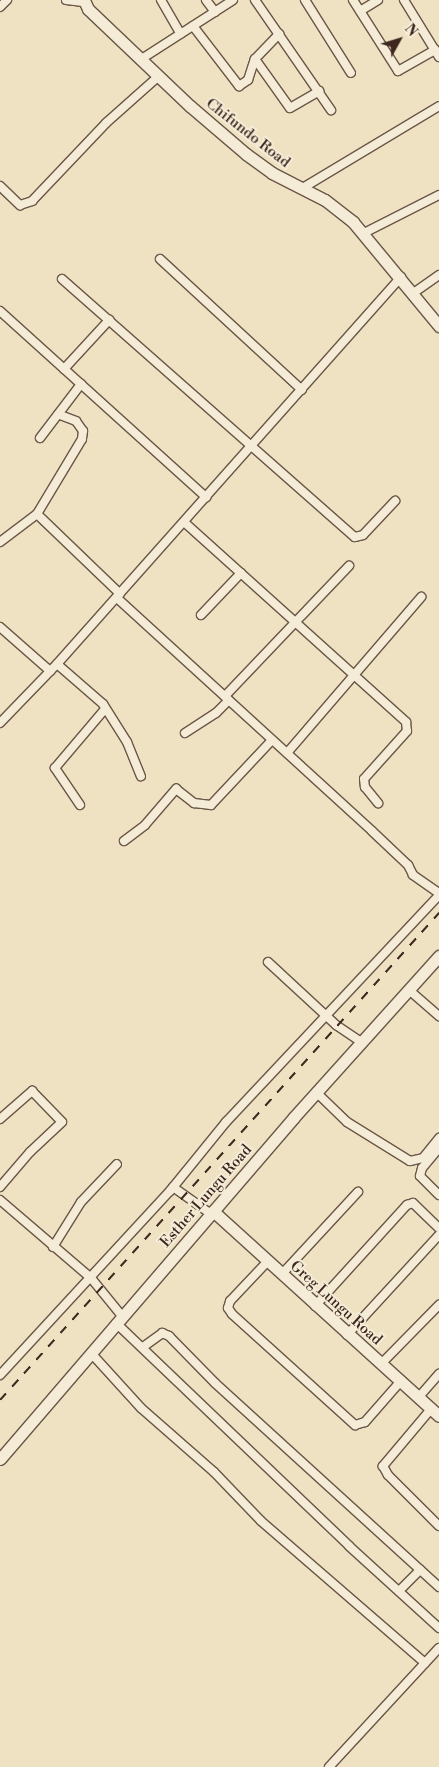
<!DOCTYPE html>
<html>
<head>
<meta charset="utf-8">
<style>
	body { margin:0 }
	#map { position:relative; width:439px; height:1767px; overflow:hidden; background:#efe2c2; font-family:"Libre Bodoni",serif }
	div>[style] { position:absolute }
	.roads { filter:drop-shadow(1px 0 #6a5647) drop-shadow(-1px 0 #6a5647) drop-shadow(0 1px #6a5647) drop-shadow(0 -1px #6a5647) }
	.street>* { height:8px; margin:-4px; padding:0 4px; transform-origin:4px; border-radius:4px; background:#f5ecd7 }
	.secondary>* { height:11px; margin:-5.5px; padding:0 5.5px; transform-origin:5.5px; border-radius:5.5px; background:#f5ecd7 }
	.rail>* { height:2px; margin-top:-1px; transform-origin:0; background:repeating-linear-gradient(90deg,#3d271e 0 9px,transparent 0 18px) }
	span { translate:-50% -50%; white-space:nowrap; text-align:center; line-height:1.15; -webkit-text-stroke:4px #f5ecd7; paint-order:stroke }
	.street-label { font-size:15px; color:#3d271e }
	.north { position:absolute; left:374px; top:15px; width:50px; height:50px; -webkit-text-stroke:4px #f5ecd7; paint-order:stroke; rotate:51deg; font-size:14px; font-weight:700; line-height:20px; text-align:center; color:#3d271e }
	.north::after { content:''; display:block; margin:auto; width:18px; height:22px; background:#3d271e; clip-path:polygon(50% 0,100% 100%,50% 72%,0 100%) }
</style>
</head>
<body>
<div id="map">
	<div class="roads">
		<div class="street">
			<i style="left:66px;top:0;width:17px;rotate:7deg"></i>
			<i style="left:161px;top:0;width:39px;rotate:60deg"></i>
			<i style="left:206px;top:0;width:15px;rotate:53deg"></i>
			<i style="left:255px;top:0;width:134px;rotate:55.4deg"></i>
			<i style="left:305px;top:0;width:86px;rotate:57.8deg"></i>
			<i style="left:353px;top:0;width:84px;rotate:57.6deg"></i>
			<i style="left:398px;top:71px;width:43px;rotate:-29.6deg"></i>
			<i style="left:404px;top:0;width:67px;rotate:58.4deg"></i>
			<i style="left:0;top:7px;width:10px;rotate:-45deg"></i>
			<i style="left:360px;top:11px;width:21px;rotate:-31deg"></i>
			<i style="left:193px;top:26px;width:76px;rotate:52.5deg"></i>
			<i style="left:239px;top:86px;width:11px;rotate:-34deg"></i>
			<i style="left:248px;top:80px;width:22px;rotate:-72deg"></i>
			<i style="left:255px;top:59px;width:35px;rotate:-46deg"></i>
			<i style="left:143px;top:58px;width:107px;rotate:-32.8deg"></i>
			<i style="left:255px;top:59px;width:60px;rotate:54.5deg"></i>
			<i style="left:290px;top:108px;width:34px;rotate:-30deg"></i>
			<i style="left:0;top:186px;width:28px;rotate:44deg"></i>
			<i style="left:20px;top:205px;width:13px;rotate:-18deg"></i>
			<i style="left:32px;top:201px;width:108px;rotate:-46.5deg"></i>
			<i style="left:106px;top:123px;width:71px;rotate:-41.6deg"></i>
			<i style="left:301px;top:189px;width:161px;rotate:-31deg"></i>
			<i style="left:364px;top:233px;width:84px;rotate:-26.9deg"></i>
			<i style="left:160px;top:259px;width:193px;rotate:42.7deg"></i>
			<i style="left:62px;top:279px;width:390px;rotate:41.4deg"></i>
			<i style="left:355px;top:537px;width:8px;rotate:-14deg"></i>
			<i style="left:363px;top:535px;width:47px;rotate:-46.7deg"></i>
			<i style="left:412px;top:294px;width:33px;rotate:-35deg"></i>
			<i style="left:0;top:311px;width:278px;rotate:42.1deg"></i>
			<i style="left:64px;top:369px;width:67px;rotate:-47.4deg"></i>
			<i style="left:40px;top:438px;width:68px;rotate:-52.8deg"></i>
			<i style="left:37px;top:514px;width:115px;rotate:43.9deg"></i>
			<i style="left:184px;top:522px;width:299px;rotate:42deg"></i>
			<i style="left:406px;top:722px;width:9px;rotate:84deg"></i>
			<i style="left:407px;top:731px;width:64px;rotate:131.9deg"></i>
			<i style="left:364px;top:779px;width:8px;rotate:83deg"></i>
			<i style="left:365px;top:787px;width:21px;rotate:51deg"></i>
			<i style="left:0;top:542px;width:46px;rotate:-37.1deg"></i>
			<i style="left:37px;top:514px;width:87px;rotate:-59deg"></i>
			<i style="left:82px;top:439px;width:8px;rotate:-83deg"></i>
			<i style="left:83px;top:431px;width:12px;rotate:-125deg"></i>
			<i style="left:76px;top:421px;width:19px;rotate:-159deg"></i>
			<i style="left:117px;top:598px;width:345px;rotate:42.4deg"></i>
			<i style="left:372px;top:831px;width:50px;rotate:43.4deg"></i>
			<i style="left:408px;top:865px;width:11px;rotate:63deg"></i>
			<i style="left:413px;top:875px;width:32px;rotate:35deg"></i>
			<i style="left:201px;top:615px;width:58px;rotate:-46.4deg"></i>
			<i style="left:0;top:627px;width:67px;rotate:41.3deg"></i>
			<i style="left:57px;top:664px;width:61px;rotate:41deg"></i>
			<i style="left:103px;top:704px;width:45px;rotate:57.7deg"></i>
			<i style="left:127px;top:742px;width:37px;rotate:68deg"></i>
			<i style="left:225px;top:696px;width:180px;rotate:-46.4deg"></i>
			<i style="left:0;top:723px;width:82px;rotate:-46deg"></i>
			<i style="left:57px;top:664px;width:518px;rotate:-48.37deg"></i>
			<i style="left:185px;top:733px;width:37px;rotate:-33deg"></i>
			<i style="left:216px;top:713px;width:18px;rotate:-45deg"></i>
			<i style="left:287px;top:753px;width:206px;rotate:-49.3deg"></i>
			<i style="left:80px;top:805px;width:45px;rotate:-124deg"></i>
			<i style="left:55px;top:768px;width:77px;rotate:-49.7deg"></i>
			<i style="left:124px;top:841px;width:26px;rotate:-37deg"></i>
			<i style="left:145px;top:825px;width:48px;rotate:-49.3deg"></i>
			<i style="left:176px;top:789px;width:23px;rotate:38deg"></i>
			<i style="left:194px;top:803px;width:17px;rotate:7deg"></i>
			<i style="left:211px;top:805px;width:89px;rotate:-46.8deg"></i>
			<i style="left:268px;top:962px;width:93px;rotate:42.8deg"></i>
			<i style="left:336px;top:1025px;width:30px;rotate:34deg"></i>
			<i style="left:409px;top:990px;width:40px;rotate:41deg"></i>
			<i style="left:316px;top:1092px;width:43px;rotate:44.1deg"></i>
			<i style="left:347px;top:1122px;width:74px;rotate:31.8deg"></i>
			<i style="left:410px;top:1161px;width:13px;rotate:-13deg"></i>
			<i style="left:423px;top:1158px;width:26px;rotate:-51deg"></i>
			<i style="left:0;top:1119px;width:43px;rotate:-41.2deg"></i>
			<i style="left:32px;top:1091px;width:43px;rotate:45.9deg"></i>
			<i style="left:62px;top:1122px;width:44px;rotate:136.8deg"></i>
			<i style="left:30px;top:1152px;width:46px;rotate:130.6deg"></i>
			<i style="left:439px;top:1148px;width:26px;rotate:130deg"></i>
			<i style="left:422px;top:1168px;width:8px;rotate:104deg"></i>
			<i style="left:420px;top:1176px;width:27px;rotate:45deg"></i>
			<i style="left:173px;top:1187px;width:47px;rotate:35.4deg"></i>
			<i style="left:0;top:1200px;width:120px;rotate:40.6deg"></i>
			<i style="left:91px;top:1278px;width:49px;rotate:50.8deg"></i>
			<i style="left:53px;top:1247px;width:53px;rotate:-58.1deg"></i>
			<i style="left:81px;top:1202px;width:52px;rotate:-46.5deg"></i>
			<i style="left:268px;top:1261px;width:55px;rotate:133.5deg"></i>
			<i style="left:230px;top:1301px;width:7px;rotate:106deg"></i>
			<i style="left:228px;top:1308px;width:7px;rotate:56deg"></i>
			<i style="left:232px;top:1314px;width:166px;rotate:42.1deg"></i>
			<i style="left:355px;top:1425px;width:10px;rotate:-17deg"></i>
			<i style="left:365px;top:1422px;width:53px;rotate:-48.8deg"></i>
			<i style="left:282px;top:1274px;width:112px;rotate:-47.2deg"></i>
			<i style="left:315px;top:1306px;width:137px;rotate:-47.7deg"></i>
			<i style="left:407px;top:1205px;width:6px;rotate:-18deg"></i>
			<i style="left:413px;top:1203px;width:36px;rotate:44deg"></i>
			<i style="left:116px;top:1323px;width:323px;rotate:43.7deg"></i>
			<i style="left:349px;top:1546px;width:122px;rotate:42.3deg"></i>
			<i style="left:347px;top:1335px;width:136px;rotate:-47.4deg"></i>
			<i style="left:143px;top:1347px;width:24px;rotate:-36deg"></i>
			<i style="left:162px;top:1333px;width:8px;rotate:23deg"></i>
			<i style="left:169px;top:1336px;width:66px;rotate:45.6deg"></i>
			<i style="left:215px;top:1383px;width:303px;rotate:42.3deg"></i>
			<i style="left:91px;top:1353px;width:74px;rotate:47.7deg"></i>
			<i style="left:141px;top:1408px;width:97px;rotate:41.2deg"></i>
			<i style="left:214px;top:1472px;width:68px;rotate:46.2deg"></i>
			<i style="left:261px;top:1521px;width:217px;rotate:40.9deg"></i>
			<i style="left:381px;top:1364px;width:83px;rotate:-45.5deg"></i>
			<i style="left:0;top:1375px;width:251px;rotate:-47.3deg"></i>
			<i style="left:170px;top:1191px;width:89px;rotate:-50.9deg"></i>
			<i style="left:226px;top:1122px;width:311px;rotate:-46.8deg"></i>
			<i style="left:418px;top:1398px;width:32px;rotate:-49deg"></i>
			<i style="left:431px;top:1409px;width:75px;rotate:130.1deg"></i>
			<i style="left:383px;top:1466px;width:10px;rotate:61deg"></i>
			<i style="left:388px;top:1475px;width:72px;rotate:45deg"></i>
			<i style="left:399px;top:1591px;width:30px;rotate:-45deg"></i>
			<i style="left:329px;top:1767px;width:162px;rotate:-47.3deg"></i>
		</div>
		<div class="secondary">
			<i style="left:84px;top:0;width:10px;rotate:66deg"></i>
			<i style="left:88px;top:9px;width:141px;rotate:43.6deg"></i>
			<i style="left:190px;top:106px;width:74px;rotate:40.6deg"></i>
			<i style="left:246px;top:154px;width:32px;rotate:36deg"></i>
			<i style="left:272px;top:173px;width:59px;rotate:27deg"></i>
			<i style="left:325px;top:200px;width:36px;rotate:38deg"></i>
			<i style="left:353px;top:222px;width:135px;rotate:50.4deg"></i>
			<i style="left:213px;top:1211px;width:305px;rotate:42.2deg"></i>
			<i style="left:0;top:1459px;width:451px;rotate:-49.3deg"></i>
			<i style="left:294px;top:1117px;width:217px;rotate:-48deg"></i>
		</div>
	</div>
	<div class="rail">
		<i style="left:0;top:1400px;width:656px;rotate:-47.97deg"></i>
	</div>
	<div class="street-label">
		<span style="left:248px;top:133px;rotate:38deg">Chifundo Road</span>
		<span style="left:206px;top:1196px;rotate:-49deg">Esther Lungu Road</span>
		<span style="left:336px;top:1303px;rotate:42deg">Greg Lungu Road</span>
	</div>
	<div class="north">N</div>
</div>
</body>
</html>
